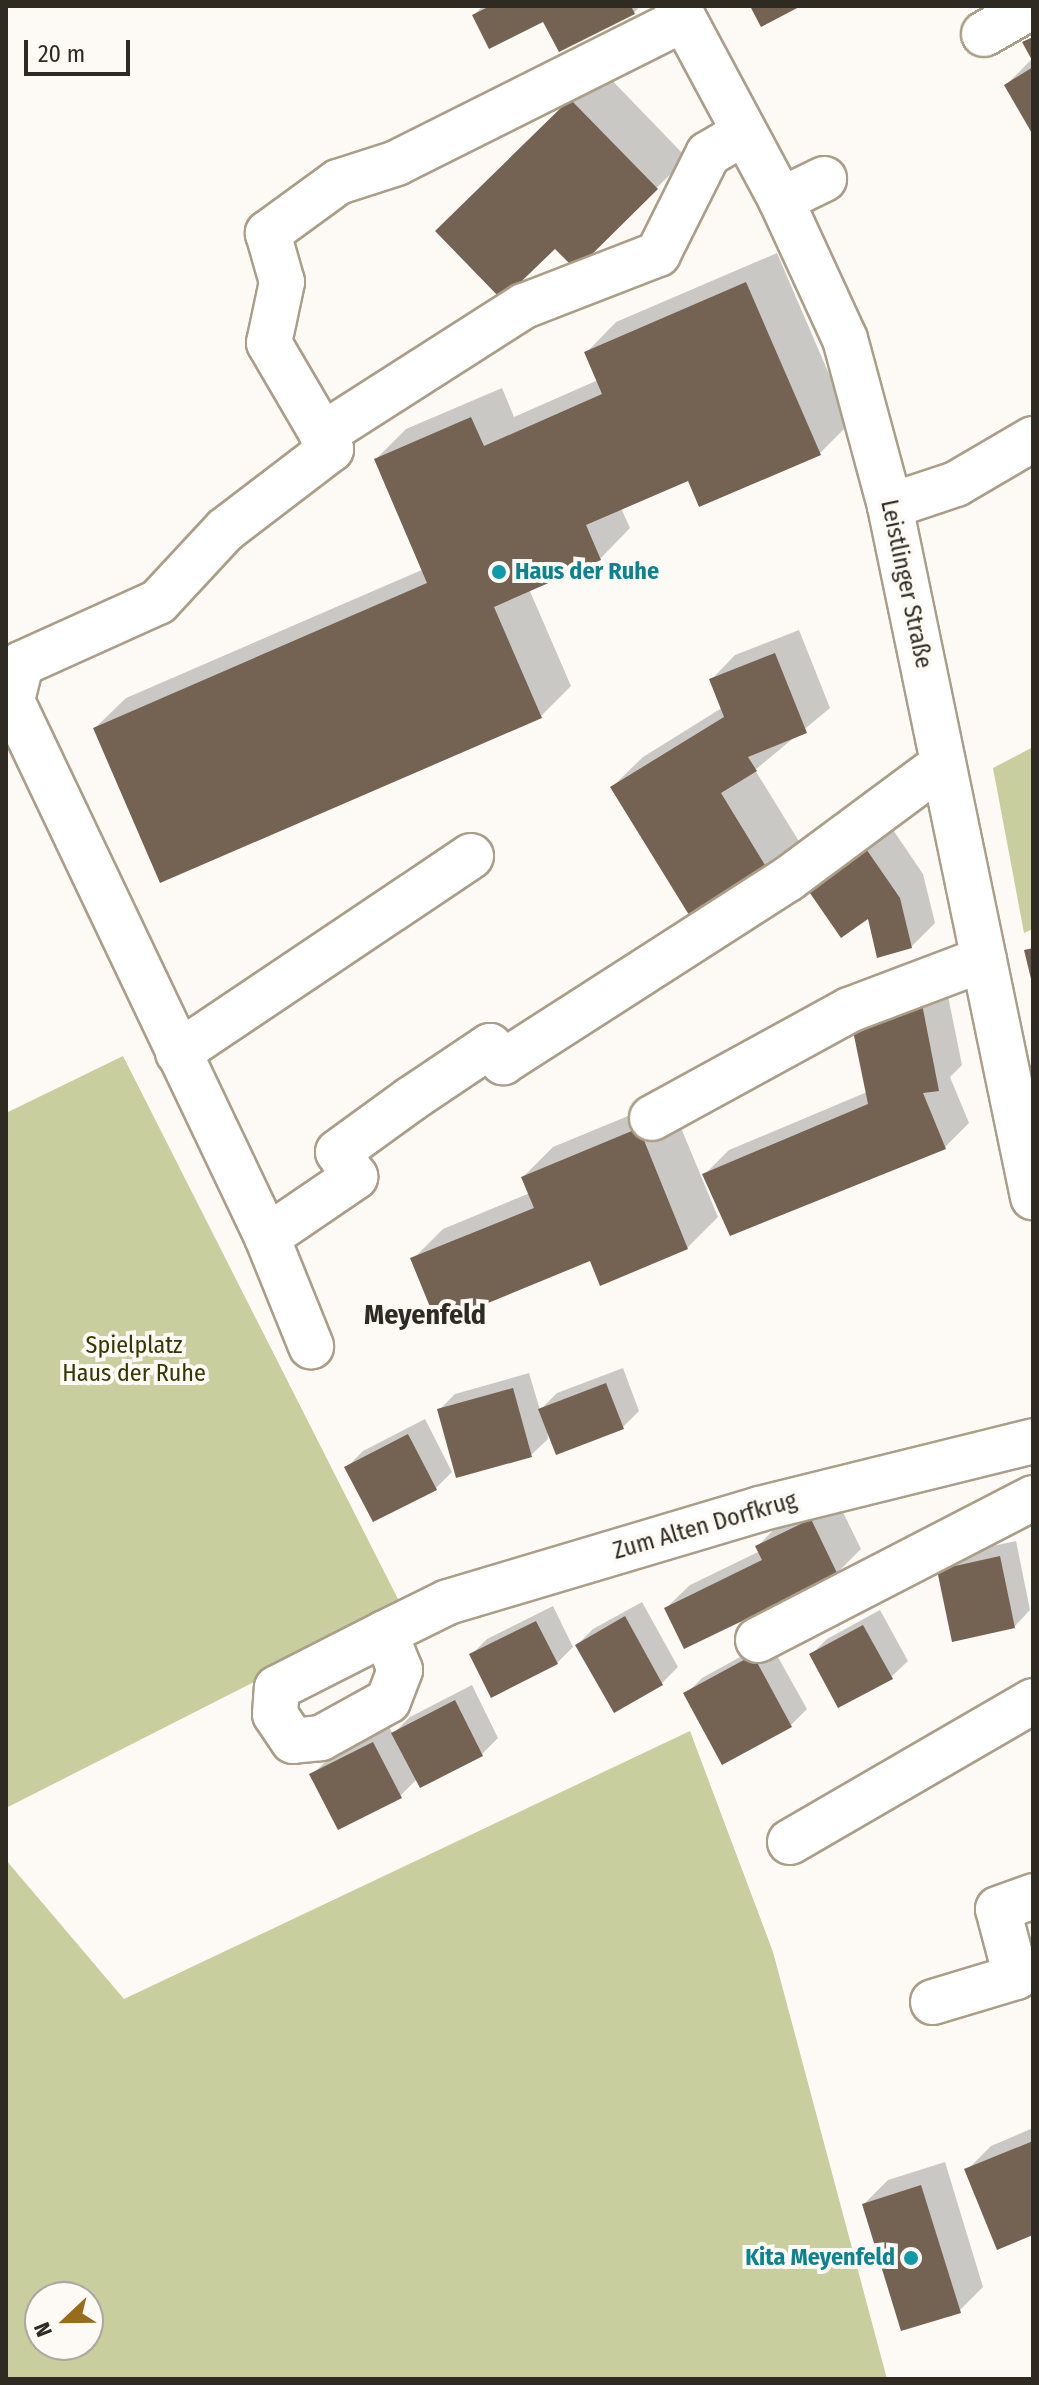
<!DOCTYPE html>
<html>
<head>
<meta charset="utf-8">
<style>
	body { margin:0 }
	#map { position:relative; width:1039px; height:2385px; overflow:hidden; background:#fdfaf6; font-family:"Fira Sans Condensed",sans-serif }
	div>[style] { position:absolute }
	.green>* { inset:0; background:#c8ce9d }
	.shadow>* { inset:0; background:#0003 }
	.building>* { inset:0; background:#746352 }
	.roads { filter:drop-shadow(2px 0 #ab9e88) drop-shadow(-2px 0 #ab9e88) drop-shadow(0 2px #ab9e88) drop-shadow(0 -2px #ab9e88) }
	.minor>* { height:44px; margin:-22px; padding:0 22px; transform-origin:22px; border-radius:22px; background:#fff }
	.dots>* { width:22px; height:22px; translate:-50% -50%; box-sizing:border-box; border:4px solid #fdfaf6; border-radius:50% }
	span { translate:-50% -50%; white-space:nowrap; text-align:center; line-height:1.15; -webkit-text-stroke:8px #fdfaf6; paint-order:stroke }
	.culture-label { font-size:24px; color:#0d838f; font-weight:700 }
	.left { translate:0 -50%; text-align:left }
	.right { translate:-100% -50%; text-align:right }
	.street-label { font-size:24px; color:#302b22 }
	.park-label { font-size:24px; color:#343701 }
	.quarter-label { font-size:28px; color:#302b22; font-weight:700 }
	.frame { position:absolute; inset:0; border:8px solid #302b22; pointer-events:none }
	.north { position:absolute; left:24px; top:2281px; width:80px; height:80px; box-sizing:border-box; background:#fdfaf6; border:2px solid #aba7a1; border-radius:50%; rotate:248deg; font-size:22px; font-weight:700; line-height:32px; text-align:center; color:#302b22 }
	.north::after { content:''; display:block; margin:auto; width:28px; height:36px; background:#986c1a; clip-path:polygon(50% 0,100% 100%,50% 72%,0 100%) }
	.scale { position:absolute; left:24px; top:40px; width:106px; height:36px; box-sizing:border-box; border:4px solid #302b22; border-top:0; padding-left:10px; font-size:24px; line-height:28px; white-space:nowrap; color:#302b22; -webkit-text-stroke:6px #fdfaf6; paint-order:stroke }
</style>
</head>
<body>
<div id="map">
	<div class="green">
		<i style="clip-path:polygon(1033px 747px,1033px 929px,1024px 933px,993px 768px)"></i>
		<i style="clip-path:polygon(123px 1056px,402px 1607px,6px 1808px,6px 1113px)"></i>
		<i style="clip-path:polygon(evenodd,690px 1731px,773px 1952px,887px 2379px,6px 2379px,6px 1860px,124px 1999px,690px 1731px,40px 2297px,88px 2297px,88px 2345px,40px 2345px,40px 2297px)"></i>
	</div>
	<div class="shadow">
		<i style="clip-path:polygon(483px 6px,640px 6px,634px 13px,544px 19px,474px 15px)"></i>
		<i style="clip-path:polygon(1033px 58px,1033px 131px,1006px 85px)"></i>
		<i style="clip-path:polygon(602px 70px,687px 158px,576px 267px,555px 246px,437px 231px)"></i>
		<i style="clip-path:polygon(777px 253px,850px 423px,820px 453px,689px 478px,621px 508px,630px 528px,600px 559px,529px 589px,571px 686px,541px 716px,95px 728px,126px 698px,424px 569px,376px 459px,406px 429px,502px 388px,514px 417px,598px 380px,586px 353px,616px 322px)"></i>
		<i style="clip-path:polygon(799px 630px,830px 708px,755px 770px,800px 843px,770px 873px,612px 787px,643px 757px,725px 706px,712px 679px,735px 655px)"></i>
		<i style="clip-path:polygon(887px 821px,923px 874px,935px 923px,911px 947px,870px 916px,806px 884px)"></i>
		<i style="clip-path:polygon(945px 981px,962px 1065px,950px 1077px,969px 1123px,945px 1147px,731px 1234px,705px 1174px,729px 1150px,867px 1092px,854px 1022px)"></i>
		<i style="clip-path:polygon(669px 1099px,718px 1217px,687px 1248px,591px 1258px,413px 1259px,443px 1229px,530px 1193px,523px 1177px,553px 1147px)"></i>
		<i style="clip-path:polygon(623px 1368px,639px 1411px,623px 1427px,557px 1452px,547px 1427px,548px 1439px,531px 1455px,439px 1410px,455px 1394px,529px 1373px,540px 1410px,557px 1393px)"></i>
		<i style="clip-path:polygon(425px 1419px,452px 1472px,436px 1488px,374px 1520px,347px 1467px,363px 1451px)"></i>
		<i style="clip-path:polygon(835px 1496px,861px 1549px,837px 1573px,684px 1647px,666px 1608px,690px 1585px,760px 1551px,758px 1546px,781px 1522px)"></i>
		<i style="clip-path:polygon(1016px 1541px,1030px 1610px,1014px 1627px,939px 1570px,955px 1554px)"></i>
		<i style="clip-path:polygon(642px 1602px,678px 1667px,662px 1683px,614px 1710px,577px 1645px,593px 1629px)"></i>
		<i style="clip-path:polygon(553px 1606px,573px 1647px,557px 1663px,471px 1655px,487px 1639px)"></i>
		<i style="clip-path:polygon(880px 1610px,908px 1661px,891px 1677px,811px 1655px,827px 1639px)"></i>
		<i style="clip-path:polygon(769px 1641px,807px 1709px,791px 1725px,686px 1694px,702px 1678px)"></i>
		<i style="clip-path:polygon(472px 1685px,498px 1738px,482px 1754px,421px 1786px,417px 1779px,400px 1796px,312px 1775px,328px 1759px,389px 1727px,393px 1734px,410px 1717px)"></i>
		<i style="clip-path:polygon(1033px 2128px,1033px 2233px,967px 2170px,991px 2146px)"></i>
		<i style="clip-path:polygon(945px 2162px,983px 2287px,959px 2311px,864px 2204px,888px 2180px)"></i>
	</div>
	<div class="building">
		<i style="clip-path:polygon(490px 6px,631px 6px,635px 14px,559px 52px,543px 22px,489px 49px,472px 15px)"></i>
		<i style="clip-path:polygon(750px 6px,801px 6px,761px 27px)"></i>
		<i style="clip-path:polygon(1033px 37px,1033px 62px,1022px 42px)"></i>
		<i style="clip-path:polygon(1033px 67px,1033px 135px,1004px 85px)"></i>
		<i style="clip-path:polygon(570px 99px,658px 189px,576px 270px,555px 249px,502px 300px,435px 231px)"></i>
		<i style="clip-path:polygon(746px 282px,821px 455px,699px 507px,688px 481px,586px 525px,601px 560px,494px 607px,542px 718px,160px 883px,93px 728px,427px 583px,374px 459px,471px 417px,484px 446px,602px 394px,584px 352px)"></i>
		<i style="clip-path:polygon(775px 653px,807px 733px,748px 757px,757px 771px,721px 793px,771px 875px,694px 923px,610px 787px,724px 717px,709px 679px)"></i>
		<i style="clip-path:polygon(862px 843px,900px 898px,912px 948px,877px 958px,868px 919px,841px 938px,803px 883px)"></i>
		<i style="clip-path:polygon(1033px 948px,1033px 983px,1032px 983px,1024px 950px)"></i>
		<i style="clip-path:polygon(922px 1004px,939px 1091px,923px 1093px,946px 1149px,730px 1236px,702px 1174px,868px 1104px,851px 1021px)"></i>
		<i style="clip-path:polygon(639px 1128px,688px 1249px,600px 1286px,590px 1261px,437px 1324px,410px 1258px,534px 1208px,521px 1177px)"></i>
		<i style="clip-path:polygon(606px 1383px,624px 1429px,556px 1455px,538px 1409px)"></i>
		<i style="clip-path:polygon(513px 1388px,532px 1457px,456px 1478px,437px 1409px)"></i>
		<i style="clip-path:polygon(408px 1434px,437px 1490px,373px 1522px,344px 1467px)"></i>
		<i style="clip-path:polygon(811px 1519px,838px 1575px,684px 1649px,664px 1608px,762px 1560px,755px 1546px)"></i>
		<i style="clip-path:polygon(1000px 1556px,1015px 1628px,952px 1642px,937px 1570px)"></i>
		<i style="clip-path:polygon(625px 1616px,663px 1685px,614px 1713px,575px 1645px)"></i>
		<i style="clip-path:polygon(536px 1621px,558px 1664px,491px 1698px,469px 1654px)"></i>
		<i style="clip-path:polygon(863px 1625px,893px 1679px,838px 1708px,809px 1654px)"></i>
		<i style="clip-path:polygon(753px 1655px,792px 1727px,722px 1765px,683px 1693px)"></i>
		<i style="clip-path:polygon(455px 1700px,483px 1756px,420px 1788px,391px 1733px)"></i>
		<i style="clip-path:polygon(373px 1742px,402px 1798px,338px 1830px,309px 1774px)"></i>
		<i style="clip-path:polygon(1033px 2141px,1033px 2235px,997px 2250px,964px 2169px)"></i>
		<i style="clip-path:polygon(921px 2185px,961px 2313px,901px 2331px,862px 2204px)"></i>
	</div>
	<div class="roads">
		<div class="minor">
			<i style="left:677px;top:6px;width:220px;rotate:61.8deg"></i>
			<i style="left:781px;top:200px;width:153px;rotate:65.3deg"></i>
			<i style="left:845px;top:339px;width:173px;rotate:74.9deg"></i>
			<i style="left:890px;top:506px;width:706px;rotate:78.31deg"></i>
			<i style="left:684px;top:19px;width:321px;rotate:153.4deg"></i>
			<i style="left:397px;top:163px;width:62px;rotate:162.1deg"></i>
			<i style="left:338px;top:182px;width:87px;rotate:143.9deg"></i>
			<i style="left:268px;top:233px;width:51px;rotate:74.1deg"></i>
			<i style="left:282px;top:282px;width:62px;rotate:102deg"></i>
			<i style="left:269px;top:343px;width:123px;rotate:59.7deg"></i>
			<i style="left:331px;top:449px;width:133px;rotate:142.6deg"></i>
			<i style="left:225px;top:530px;width:98px;rotate:132.9deg"></i>
			<i style="left:158px;top:602px;width:150px;rotate:155.7deg"></i>
			<i style="left:21px;top:664px;width:38px;rotate:104deg"></i>
			<i style="left:12px;top:701px;width:594px;rotate:64.56deg"></i>
			<i style="left:267px;top:1237px;width:107px;rotate:-34.3deg"></i>
			<i style="left:355px;top:1177px;width:30px;rotate:-124deg"></i>
			<i style="left:338px;top:1152px;width:90px;rotate:-36deg"></i>
			<i style="left:411px;top:1099px;width:95px;rotate:-33.9deg"></i>
			<i style="left:490px;top:1046px;width:21px;rotate:51deg"></i>
			<i style="left:503px;top:1062px;width:339px;rotate:-32.7deg"></i>
			<i style="left:788px;top:879px;width:193px;rotate:-36.6deg"></i>
			<i style="left:984px;top:34px;width:56px;rotate:-29.7deg"></i>
			<i style="left:781px;top:200px;width:48px;rotate:-26deg"></i>
			<i style="left:322px;top:435px;width:240px;rotate:-32.6deg"></i>
			<i style="left:524px;top:306px;width:144px;rotate:-21.2deg"></i>
			<i style="left:658px;top:254px;width:112px;rotate:-63.4deg"></i>
			<i style="left:708px;top:154px;width:42px;rotate:-30.3deg"></i>
			<i style="left:890px;top:506px;width:70px;rotate:-18.4deg"></i>
			<i style="left:956px;top:484px;width:89px;rotate:-30.3deg"></i>
			<i style="left:178px;top:1053px;width:353px;rotate:-33.9deg"></i>
			<i style="left:652px;top:1118px;width:225px;rotate:-28.7deg"></i>
			<i style="left:849px;top:1010px;width:144px;rotate:-20.7deg"></i>
			<i style="left:267px;top:1237px;width:118px;rotate:68deg"></i>
			<i style="left:385px;top:1633px;width:40px;rotate:68deg"></i>
			<i style="left:400px;top:1670px;width:33px;rotate:111deg"></i>
			<i style="left:388px;top:1701px;width:77px;rotate:151.1deg"></i>
			<i style="left:321px;top:1738px;width:28px;rotate:174deg"></i>
			<i style="left:293px;top:1741px;width:32px;rotate:-124deg"></i>
			<i style="left:275px;top:1714px;width:26px;rotate:-86deg"></i>
			<i style="left:277px;top:1688px;width:121px;rotate:-27deg"></i>
			<i style="left:385px;top:1633px;width:70px;rotate:-26.2deg"></i>
			<i style="left:448px;top:1602px;width:325px;rotate:-16.6deg"></i>
			<i style="left:759px;top:1509px;width:282px;rotate:-13.9deg"></i>
			<i style="left:758px;top:1640px;width:309px;rotate:-27.3deg"></i>
			<i style="left:790px;top:1842px;width:281px;rotate:-30.1deg"></i>
			<i style="left:933px;top:2002px;width:87px;rotate:-16.8deg"></i>
			<i style="left:1016px;top:1977px;width:70px;rotate:-104.8deg"></i>
			<i style="left:998px;top:1909px;width:37px;rotate:-20deg"></i>
		</div>
	</div>
	<div class="dots">
		<i style="left:499px;top:572px;background:#0f9aa8"></i>
		<i style="left:911px;top:2258px;background:#0f9aa8"></i>
	</div>
	<div class="culture-label">
		<span class="left" style="left:515px;top:572px">Haus der Ruhe</span>
		<span class="right" style="left:895px;top:2258px">Kita Meyenfeld</span>
	</div>
	<div class="street-label">
		<span style="left:906px;top:584px;rotate:78deg">Leistlinger Straße</span>
		<span style="left:705px;top:1526px;rotate:-16deg">Zum Alten Dorfkrug</span>
	</div>
	<div class="park-label">
		<span style="left:134px;top:1360px">Spielplatz<br>Haus der Ruhe</span>
	</div>
	<div class="quarter-label">
		<span style="left:425px;top:1315px">Meyenfeld</span>
	</div>
	<div class="frame"></div>
	<div class="north">N</div>
	<div class="scale">20 m</div>
</div>
</body>
</html>
